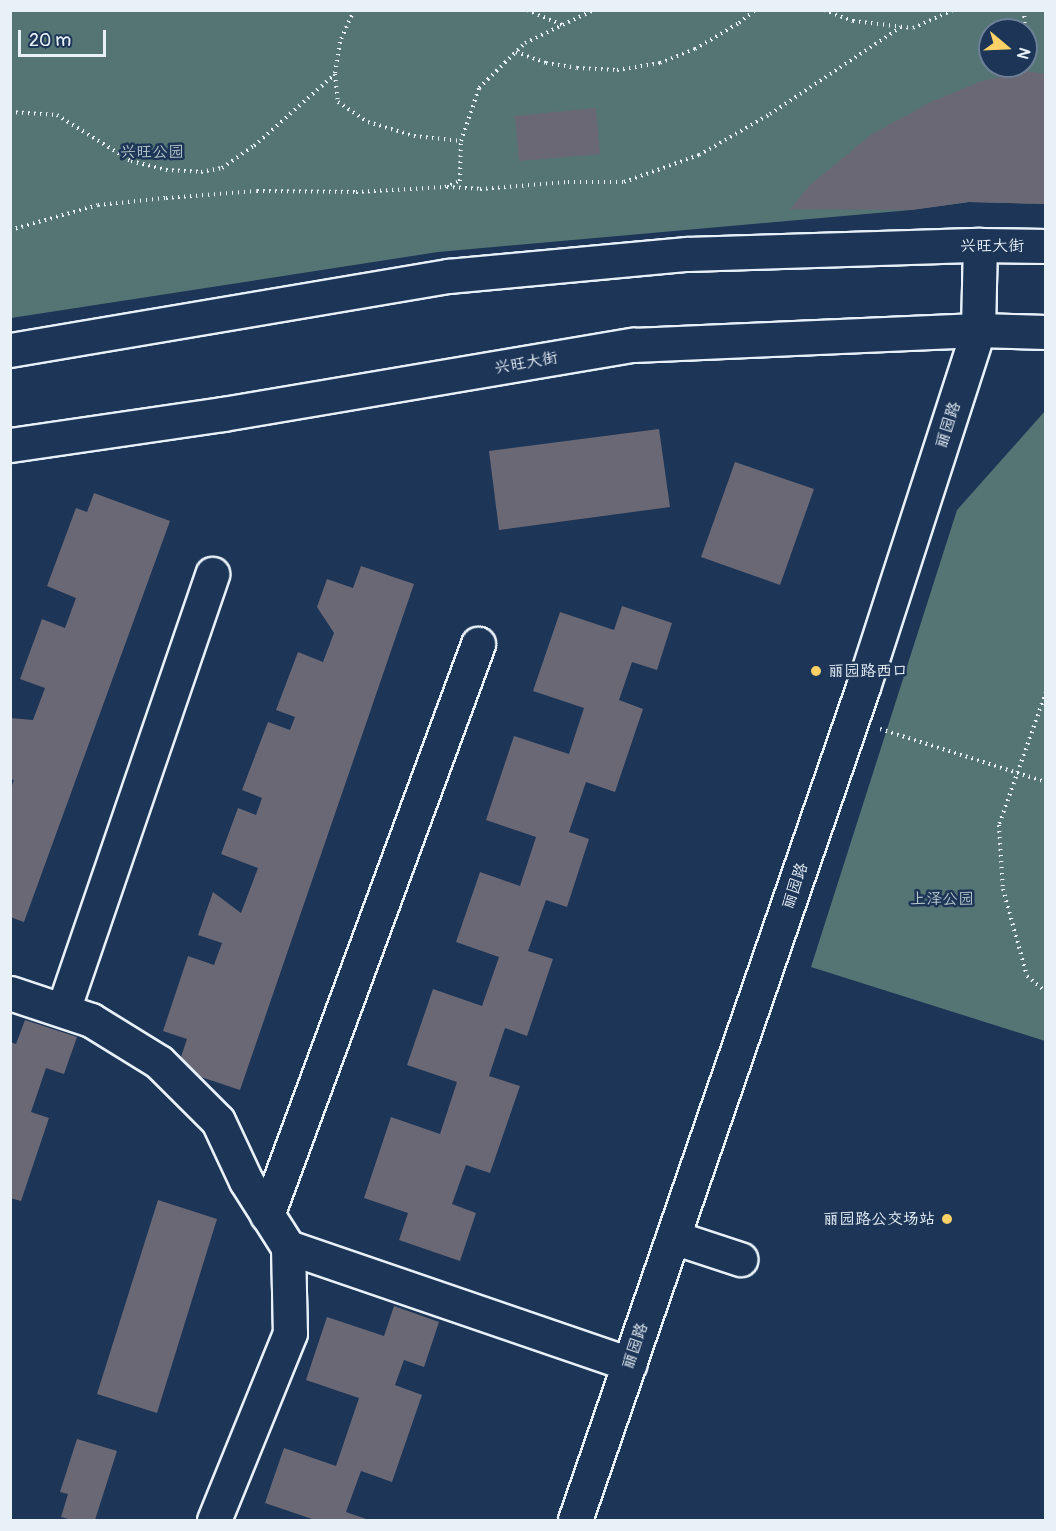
<!DOCTYPE html>
<html>
<head>
<meta charset="utf-8">
<style>
	body { margin:0 }
	#map { position:relative; width:1056px; height:1531px; overflow:hidden; background:#1d3557; font-family:Pangolin,"LXGW WenKai TC",sans-serif }
	div>[style] { position:absolute }
	.green>* { inset:0; background:#557574 }
	.building>* { inset:0; background:#6b6875 }
	.path>* { height:4px; margin-top:-2px; transform-origin:0; background:repeating-linear-gradient(90deg,#e8f1f8 0 1.5px,transparent 0 6px) }
	.roads { filter:drop-shadow(2px 0 #e8f1f8) drop-shadow(-2px 0 #e8f1f8) drop-shadow(0 2px #e8f1f8) drop-shadow(0 -2px #e8f1f8) }
	.minor>* { height:33px; margin:-16.5px; padding:0 16.5px; transform-origin:16.5px; border-radius:16.5px; background:#1d3557 }
	.major>* { height:33px; margin:-16.5px; padding:0 16.5px; transform-origin:16.5px; border-radius:16.5px; background:#1d3557 }
	.dots>* { width:16px; height:16px; translate:-50% -50%; box-sizing:border-box; border:3px solid #1d3557; border-radius:50% }
	span { translate:-50% -50%; white-space:nowrap; text-align:center; line-height:1.15; -webkit-text-stroke:5px #1d3557; paint-order:stroke }
	.park-label { font-size:16px; color:#b5c6ca }
	.street-label { font-size:16px; color:#e8f1f8 }
	.poi-label { font-size:16px; color:#e8f1f8 }
	.left { translate:0 -50%; text-align:left }
	.right { translate:-100% -50%; text-align:right }
	.frame { position:absolute; inset:0; border:12px solid #e8f1f8; pointer-events:none }
	.north { position:absolute; left:978px; top:18px; width:60px; height:60px; box-sizing:border-box; background:#1d3557; border:2px solid #6e8097; border-radius:50%; rotate:109deg; font-size:16px; font-weight:700; line-height:24px; text-align:center; color:#e8f1f8 }
	.north::after { content:''; display:block; margin:auto; width:21px; height:27px; background:#ffd166; clip-path:polygon(50% 0,100% 100%,50% 72%,0 100%) }
	.scale { position:absolute; left:18px; top:30px; width:88px; height:27px; box-sizing:border-box; border:3px solid #e8f1f8; border-top:0; padding-left:8px; font-size:18px; line-height:21px; white-space:nowrap; color:#e8f1f8; -webkit-text-stroke:4px #1d3557; paint-order:stroke }
</style>
</head>
<body>
<div id="map">
	<div class="green">
		<i style="clip-path:polygon(evenodd,11px 11px,1045px 11px,1045px 204px,969px 202px,911px 210px,438px 252px,11px 318px,11px 11px,990px 30px,1026px 30px,1026px 66px,990px 66px,990px 30px)"></i>
		<i style="clip-path:polygon(1045px 411px,1045px 1041px,811px 967px,957px 510px)"></i>
	</div>
	<div class="building">
		<i style="clip-path:polygon(1025px 71px,1046px 74px,1046px 204px,969px 202px,911px 210px,790px 209px,810px 185px,872px 134px,931px 102px,982px 81px)"></i>
		<i style="clip-path:polygon(596px 108px,600px 154px,519px 161px,515px 116px)"></i>
		<i style="clip-path:polygon(659px 429px,670px 507px,499px 530px,489px 451px)"></i>
		<i style="clip-path:polygon(735px 462px,814px 489px,780px 585px,701px 557px)"></i>
		<i style="clip-path:polygon(94px 493px,170px 521px,24px 922px,10px 917px,10px 790px,14px 780px,10px 779px,10px 718px,33px 720px,45px 688px,20px 679px,42px 619px,65px 628px,76px 598px,47px 586px,76px 508px,87px 512px)"></i>
		<i style="clip-path:polygon(361px 566px,414px 584px,240px 1090px,177px 1069px,187px 1039px,163px 1031px,188px 956px,214px 965px,222px 943px,198px 935px,213px 892px,241px 913px,258px 868px,221px 854px,238px 808px,256px 815px,262px 798px,242px 790px,268px 722px,290px 730px,295px 717px,276px 710px,298px 652px,323px 662px,334px 633px,317px 607px,327px 579px,353px 588px)"></i>
		<i style="clip-path:polygon(622px 606px,672px 623px,657px 670px,632px 662px,619px 700px,643px 709px,615px 792px,586px 782px,569px 832px,589px 839px,567px 907px,546px 900px,528px 951px,553px 959px,527px 1036px,505px 1028px,489px 1076px,520px 1086px,490px 1173px,466px 1165px,452px 1204px,476px 1213px,460px 1261px,399px 1240px,408px 1213px,364px 1198px,391px 1117px,440px 1134px,457px 1082px,407px 1065px,433px 989px,482px 1006px,499px 957px,456px 942px,480px 872px,520px 886px,536px 837px,486px 820px,514px 736px,569px 754px,584px 708px,533px 691px,560px 612px,614px 630px)"></i>
		<i style="clip-path:polygon(25px 1020px,77px 1037px,64px 1074px,46px 1068px,31px 1112px,49px 1118px,21px 1201px,10px 1198px,10px 1042px,16px 1044px)"></i>
		<i style="clip-path:polygon(158px 1200px,217px 1219px,157px 1413px,97px 1394px)"></i>
		<i style="clip-path:polygon(394px 1306px,439px 1322px,424px 1367px,404px 1360px,395px 1385px,422px 1395px,392px 1482px,361px 1471px,346px 1512px,369px 1520px,315px 1520px,265px 1503px,284px 1448px,336px 1466px,359px 1398px,306px 1380px,327px 1317px,384px 1336px)"></i>
		<i style="clip-path:polygon(77px 1439px,117px 1451px,95px 1520px,72px 1520px,61px 1517px,68px 1494px,60px 1492px)"></i>
	</div>
	<div class="path">
		<i style="left:354px;top:10px;width:35px;rotate:114deg"></i>
		<i style="left:340px;top:42px;width:32px;rotate:99deg"></i>
		<i style="left:335px;top:74px;width:28px;rotate:84deg"></i>
		<i style="left:338px;top:102px;width:36px;rotate:34deg"></i>
		<i style="left:368px;top:122px;width:48px;rotate:16.9deg"></i>
		<i style="left:414px;top:136px;width:47px;rotate:6.1deg"></i>
		<i style="left:527px;top:10px;width:38px;rotate:23deg"></i>
		<i style="left:824px;top:10px;width:31px;rotate:21deg"></i>
		<i style="left:853px;top:21px;width:60px;rotate:6.7deg"></i>
		<i style="left:913px;top:28px;width:44px;rotate:-24.2deg"></i>
		<i style="left:1024px;top:10px;width:20px;rotate:87deg"></i>
		<i style="left:516px;top:52px;width:32px;rotate:20deg"></i>
		<i style="left:546px;top:63px;width:31px;rotate:9deg"></i>
		<i style="left:577px;top:68px;width:40px;rotate:2.9deg"></i>
		<i style="left:617px;top:70px;width:44px;rotate:-9.2deg"></i>
		<i style="left:660px;top:63px;width:38px;rotate:-22deg"></i>
		<i style="left:695px;top:49px;width:51px;rotate:-30.6deg"></i>
		<i style="left:739px;top:23px;width:21px;rotate:-39deg"></i>
		<i style="left:1025px;top:66px;width:5px;rotate:90deg"></i>
		<i style="left:10px;top:112px;width:47px;rotate:3.7deg"></i>
		<i style="left:57px;top:115px;width:87px;rotate:31.9deg"></i>
		<i style="left:131px;top:161px;width:36px;rotate:14deg"></i>
		<i style="left:166px;top:170px;width:35px;rotate:3deg"></i>
		<i style="left:201px;top:172px;width:21px;rotate:-11deg"></i>
		<i style="left:222px;top:168px;width:39px;rotate:-35deg"></i>
		<i style="left:254px;top:146px;width:108px;rotate:-41.6deg"></i>
		<i style="left:447px;top:187px;width:33px;rotate:3deg"></i>
		<i style="left:480px;top:189px;width:88px;rotate:-4.5deg"></i>
		<i style="left:568px;top:182px;width:56px"></i>
		<i style="left:624px;top:182px;width:80px;rotate:-19.8deg"></i>
		<i style="left:699px;top:155px;width:82px;rotate:-30deg"></i>
		<i style="left:770px;top:114px;width:157px;rotate:-33.6deg"></i>
		<i style="left:10px;top:230px;width:91px;rotate:-15.9deg"></i>
		<i style="left:98px;top:205px;width:68px;rotate:-5.9deg"></i>
		<i style="left:166px;top:198px;width:91px;rotate:-4.4deg"></i>
		<i style="left:257px;top:191px;width:99px;rotate:0.6deg"></i>
		<i style="left:356px;top:192px;width:89px;rotate:-3.2deg"></i>
		<i style="left:445px;top:187px;width:16px;rotate:-22deg"></i>
		<i style="left:460px;top:181px;width:40px;rotate:-88.6deg"></i>
		<i style="left:461px;top:141px;width:56px;rotate:-71.2deg"></i>
		<i style="left:479px;top:88px;width:64px;rotate:-44.4deg"></i>
		<i style="left:525px;top:43px;width:76px;rotate:-25.6deg"></i>
		<i style="left:1046px;top:692px;width:141px;rotate:109.5deg"></i>
		<i style="left:999px;top:825px;width:64px;rotate:86.4deg"></i>
		<i style="left:1003px;top:889px;width:90px;rotate:74.6deg"></i>
		<i style="left:1027px;top:976px;width:25px;rotate:40deg"></i>
		<i style="left:880px;top:729px;width:174px;rotate:17.7deg"></i>
	</div>
	<div class="roads">
		<div class="minor">
			<i style="left:10px;top:993px;width:85px;rotate:18.4deg"></i>
			<i style="left:91px;top:1020px;width:80px;rotate:31.7deg"></i>
			<i style="left:159px;top:1062px;width:83px;rotate:45deg"></i>
			<i style="left:218px;top:1121px;width:66px;rotate:65deg"></i>
			<i style="left:246px;top:1181px;width:78px;rotate:57.5deg"></i>
			<i style="left:288px;top:1247px;width:86px;rotate:88.7deg"></i>
			<i style="left:290px;top:1333px;width:202px;rotate:112.1deg"></i>
			<i style="left:63px;top:1010px;width:461px;rotate:-71.1deg"></i>
			<i style="left:267px;top:1215px;width:609px;rotate:-69.72deg"></i>
			<i style="left:673px;top:1237px;width:71px;rotate:18.2deg"></i>
			<i style="left:288px;top:1247px;width:361px;rotate:18.9deg"></i>
			<i style="left:575px;top:1520px;width:881px;rotate:-70.93deg"></i>
			<i style="left:863px;top:687px;width:375px;rotate:-72.1deg"></i>
			<i style="left:978px;top:330px;width:85px;rotate:-88.7deg"></i>
		</div>
		<div class="major">
			<i style="left:10px;top:350px;width:444px;rotate:-9.6deg"></i>
			<i style="left:448px;top:276px;width:240px;rotate:-5.3deg"></i>
			<i style="left:687px;top:254px;width:293px;rotate:-1.8deg"></i>
			<i style="left:980px;top:245px;width:66px;rotate:0.9deg"></i>
			<i style="left:10px;top:445px;width:215px;rotate:-8.3deg"></i>
			<i style="left:223px;top:414px;width:416px;rotate:-9.6deg"></i>
			<i style="left:633px;top:345px;width:345px;rotate:-2.5deg"></i>
			<i style="left:978px;top:330px;width:68px;rotate:1.7deg"></i>
		</div>
	</div>
	<div class="dots">
		<i style="left:816px;top:671px;background:#ffd166"></i>
		<i style="left:947px;top:1219px;background:#ffd166"></i>
	</div>
	<div class="park-label">
		<span style="left:152px;top:152px">兴旺公园</span>
		<span style="left:942px;top:899px">上泽公园</span>
	</div>
	<div class="street-label">
		<span style="left:992px;top:246px">兴旺大街</span>
		<span style="left:526px;top:363px;rotate:-10deg">兴旺大街</span>
		<span style="left:948px;top:425px;rotate:-72deg">丽园路</span>
		<span style="left:795px;top:886px;rotate:-71deg">丽园路</span>
		<span style="left:635px;top:1346px;rotate:-71deg">丽园路</span>
	</div>
	<div class="poi-label">
		<span class="left" style="left:828px;top:671px">丽园路西口</span>
		<span class="right" style="left:935px;top:1219px">丽园路公交场站</span>
	</div>
	<div class="frame"></div>
	<div class="north">N</div>
	<div class="scale">20 m</div>
</div>
</body>
</html>
